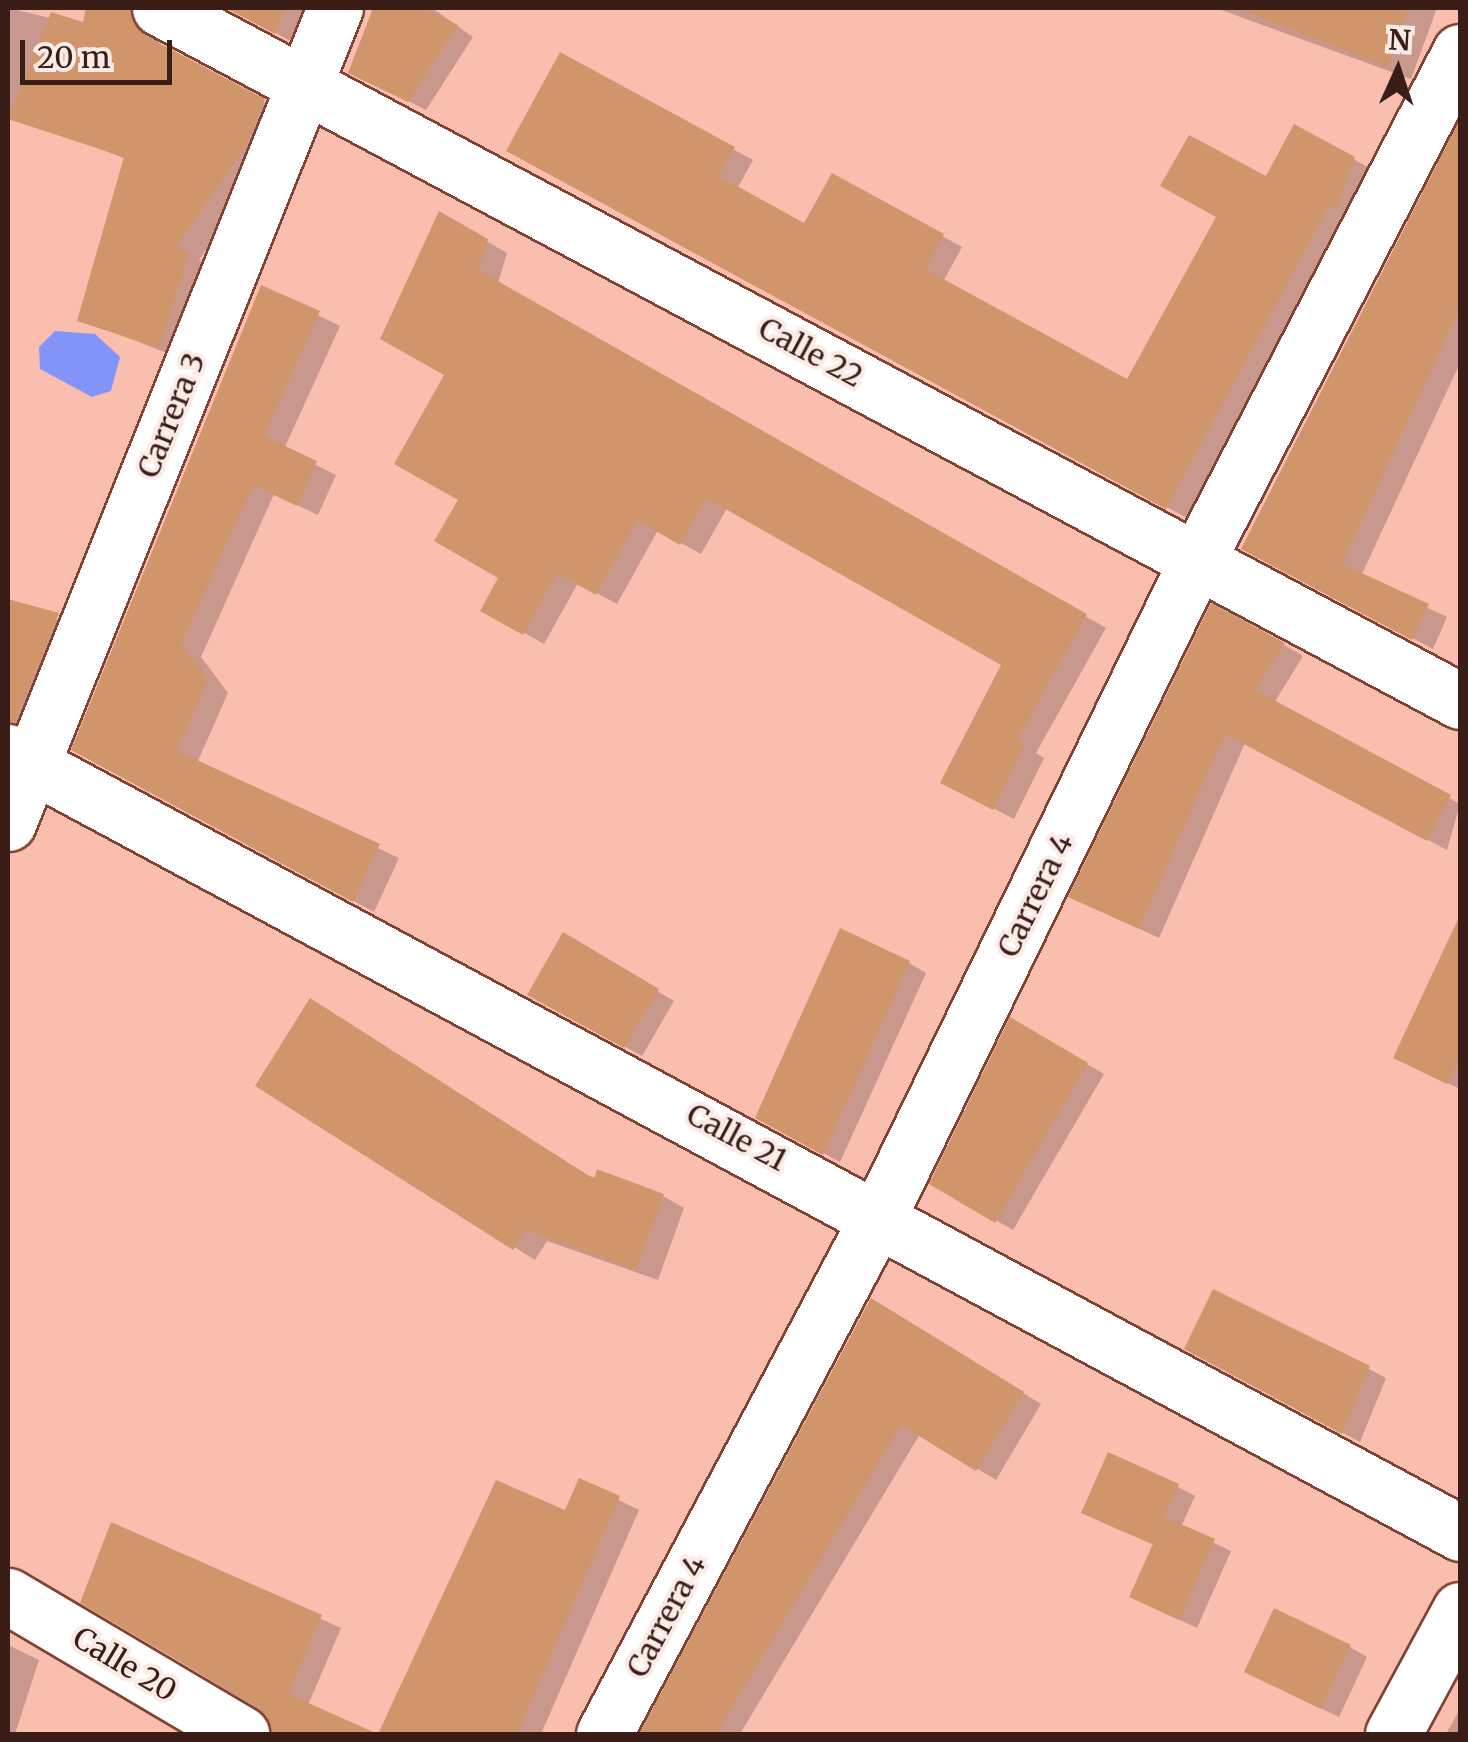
<!DOCTYPE html>
<html>
<head>
<meta charset="utf-8">
<style>
	body { margin:0 }
	#map { position:relative; width:1468px; height:1742px; overflow:hidden; background:#fabeaf; font-family:Merriweather,serif }
	div>[style] { position:absolute }
	.water>* { inset:0; background:#8394f9 }
	.shadow>* { inset:0; background:#0003 }
	.building>* { inset:0; background:#d1956c }
	.roads { filter:drop-shadow(2px 0 #814132) drop-shadow(-2px 0 #814132) drop-shadow(0 2px #814132) drop-shadow(0 -2px #814132) }
	.minor>* { height:55px; margin:-27.5px; padding:0 27.5px; transform-origin:27.5px; border-radius:27.5px; background:#fff }
	span { translate:-50% -50%; white-space:nowrap; text-align:center; line-height:1.15; -webkit-text-stroke:8px #fbebe7; paint-order:stroke }
	.street-label { font-size:30px; color:#391d16 }
	.frame { position:absolute; inset:0; border:10px solid #391d16; pointer-events:none }
	.north { position:absolute; left:1348px; top:20px; width:100px; height:100px; -webkit-text-stroke:8px #fbebe7; paint-order:stroke; rotate:3deg; font-size:28px; font-weight:700; line-height:40px; text-align:center; color:#391d16 }
	.north::after { content:''; display:block; margin:auto; width:35px; height:45px; background:#391d16; clip-path:polygon(50% 0,100% 100%,50% 72%,0 100%) }
	.scale { position:absolute; left:20px; top:40px; width:152px; height:45px; box-sizing:border-box; border:5px solid #391d16; border-top:0; padding-left:12px; font-size:30px; line-height:35px; white-space:nowrap; color:#391d16; -webkit-text-stroke:8px #fbebe7; paint-order:stroke }
</style>
</head>
<body>
<div id="map">
	<div class="water">
		<i style="clip-path:polygon(55px 331px,95px 334px,120px 357px,111px 391px,92px 397px,40px 369px,39px 347px)"></i>
	</div>
	<div class="shadow">
		<i style="clip-path:polygon(8px 8px,105px 31px,115px 8px,154px 8px,155px 39px,165px 49px,286px 115px,268px 159px,199px 260px,211px 267px,182px 359px,80px 319px,126px 159px,8px 113px)"></i>
		<i style="clip-path:polygon(229px 8px,313px 8px,298px 45px)"></i>
		<i style="clip-path:polygon(378px 8px,432px 8px,473px 37px,426px 110px,351px 72px)"></i>
		<i style="clip-path:polygon(1216px 8px,1437px 8px,1411px 79px)"></i>
		<i style="clip-path:polygon(1460px 125px,1460px 363px,1361px 576px,1447px 617px,1433px 649px,1244px 548px)"></i>
		<i style="clip-path:polygon(1295px 127px,1373px 170px,1187px 518px,529px 161px,733px 149px,753px 160px,737px 189px,805px 226px,833px 176px,962px 247px,943px 282px,1128px 382px,1219px 216px,1267px 180px)"></i>
		<i style="clip-path:polygon(440px 214px,507px 253px,498px 283px,1106px 628px,1036px 753px,1044px 758px,1014px 819px,964px 793px,1004px 664px,727px 508px,701px 554px,658px 530px,617px 604px,578px 583px,544px 644px,484px 610px,501px 577px,461px 499px)"></i>
		<i style="clip-path:polygon(262px 288px,340px 326px,284px 449px,336px 475px,318px 515px,274px 494px,201px 657px,228px 693px,197px 763px,399px 858px,374px 912px,95px 761px)"></i>
		<i style="clip-path:polygon(8px 602px,81px 629px,8px 747px)"></i>
		<i style="clip-path:polygon(1284px 645px,1303px 656px,1274px 703px,1460px 804px,1447px 850px,1245px 743px,1159px 938px,1071px 896px)"></i>
		<i style="clip-path:polygon(564px 936px,674px 1001px,642px 1056px,547px 1004px)"></i>
		<i style="clip-path:polygon(1446px 951px,1460px 957px,1460px 1089px,1414px 1067px)"></i>
		<i style="clip-path:polygon(909px 963px,926px 973px,840px 1162px,758px 1117px)"></i>
		<i style="clip-path:polygon(1011px 1020px,1104px 1074px,1013px 1230px,932px 1183px)"></i>
		<i style="clip-path:polygon(258px 1086px,663px 1196px,684px 1208px,658px 1280px,547px 1241px,535px 1260px)"></i>
		<i style="clip-path:polygon(872px 1301px,1041px 1404px,996px 1480px,920px 1434px,740px 1734px,642px 1734px)"></i>
		<i style="clip-path:polygon(1204px 1358px,1369px 1369px,1386px 1378px,1360px 1442px)"></i>
		<i style="clip-path:polygon(580px 1481px,639px 1510px,541px 1734px,381px 1734px,497px 1483px,567px 1514px)"></i>
		<i style="clip-path:polygon(1178px 1487px,1195px 1496px,1181px 1527px,1231px 1551px,1197px 1628px,1149px 1606px,1155px 1545px,1101px 1522px)"></i>
		<i style="clip-path:polygon(112px 1525px,341px 1628px,308px 1705px,372px 1734px,270px 1734px,270px 1717px,84px 1602px)"></i>
		<i style="clip-path:polygon(8px 1645px,39px 1660px,15px 1734px,8px 1734px)"></i>
		<i style="clip-path:polygon(1350px 1647px,1367px 1657px,1339px 1717px,1264px 1681px)"></i>
		<i style="clip-path:polygon(1460px 1709px,1460px 1734px,1446px 1734px)"></i>
	</div>
	<div class="building">
		<i style="clip-path:polygon(86px 8px,129px 8px,145px 36px,265px 99px,246px 146px,176px 247px,190px 252px,159px 348px,77px 321px,124px 157px,8px 119px,51px 12px,83px 22px)"></i>
		<i style="clip-path:polygon(226px 8px,286px 8px,275px 34px)"></i>
		<i style="clip-path:polygon(373px 8px,424px 8px,458px 25px,408px 102px,348px 73px)"></i>
		<i style="clip-path:polygon(1237px 8px,1409px 8px,1388px 67px)"></i>
		<i style="clip-path:polygon(560px 52px,735px 147px,719px 176px,804px 223px,832px 173px,944px 234px,925px 269px,1127px 379px,1216px 217px,1160px 186px,1189px 135px,1266px 176px,1294px 124px,1355px 157px,1336px 209px,1329px 206px,1166px 509px,506px 151px)"></i>
		<i style="clip-path:polygon(1460px 119px,1460px 308px,1342px 564px,1429px 604px,1412px 640px,1241px 549px)"></i>
		<i style="clip-path:polygon(439px 211px,488px 239px,478px 270px,1087px 614px,1017px 740px,1025px 744px,993px 810px,940px 783px,1001px 665px,706px 498px,680px 545px,637px 520px,596px 595px,557px 573px,523px 635px,480px 611px,498px 578px,434px 541px,458px 500px,394px 464px,444px 375px,380px 339px)"></i>
		<i style="clip-path:polygon(261px 285px,320px 311px,264px 436px,317px 461px,297px 506px,253px 485px,181px 644px,208px 680px,177px 751px,380px 844px,353px 902px,71px 750px)"></i>
		<i style="clip-path:polygon(8px 599px,59px 613px,15px 722px,8px 721px)"></i>
		<i style="clip-path:polygon(1211px 603px,1285px 643px,1255px 690px,1451px 795px,1427px 841px,1225px 734px,1139px 929px,1068px 897px)"></i>
		<i style="clip-path:polygon(1460px 915px,1460px 1056px,1447px 1084px,1393px 1058px)"></i>
		<i style="clip-path:polygon(840px 928px,910px 961px,823px 1155px,755px 1118px)"></i>
		<i style="clip-path:polygon(563px 932px,659px 989px,624px 1048px,527px 995px)"></i>
		<i style="clip-path:polygon(310px 998px,594px 1179px,597px 1169px,664px 1194px,636px 1270px,525px 1230px,513px 1250px,255px 1086px)"></i>
		<i style="clip-path:polygon(1010px 1017px,1088px 1063px,995px 1223px,929px 1184px)"></i>
		<i style="clip-path:polygon(1213px 1289px,1370px 1366px,1342px 1434px,1184px 1349px)"></i>
		<i style="clip-path:polygon(871px 1298px,1024px 1392px,976px 1471px,901px 1425px,716px 1734px,639px 1734px)"></i>
		<i style="clip-path:polygon(1108px 1452px,1179px 1484px,1152px 1544px,1081px 1513px)"></i>
		<i style="clip-path:polygon(579px 1478px,620px 1496px,517px 1734px,378px 1734px,496px 1480px,565px 1510px)"></i>
		<i style="clip-path:polygon(1165px 1517px,1215px 1539px,1179px 1620px,1129px 1597px)"></i>
		<i style="clip-path:polygon(111px 1522px,322px 1615px,288px 1694px,378px 1734px,272px 1734px,257px 1707px,80px 1603px)"></i>
		<i style="clip-path:polygon(1274px 1608px,1351px 1645px,1321px 1709px,1244px 1672px)"></i>
	</div>
	<div class="roads">
		<div class="minor">
			<i style="left:160px;top:8px;width:1473px;rotate:28.06deg"></i>
			<i style="left:8px;top:752px;width:1649px;rotate:28.27deg"></i>
			<i style="left:8px;top:823px;width:878px;rotate:-68.14deg"></i>
			<i style="left:8px;top:1596px;width:271px;rotate:30.6deg"></i>
			<i style="left:604px;top:1734px;width:590px;rotate:-62.09deg"></i>
			<i style="left:880px;top:1213px;width:726px;rotate:-64.11deg"></i>
			<i style="left:1197px;top:560px;width:572px;rotate:-62.63deg"></i>
			<i style="left:1393px;top:1734px;width:141px;rotate:-61.6deg"></i>
		</div>
	</div>
	<div class="street-label">
		<span style="left:811px;top:352px;rotate:28deg">Calle 22</span>
		<span style="left:171px;top:415px;rotate:-68deg">Carrera 3</span>
		<span style="left:1035px;top:895px;rotate:-64deg">Carrera 4</span>
		<span style="left:737px;top:1137px;rotate:28deg">Calle 21</span>
		<span style="left:666px;top:1616px;rotate:-62deg">Carrera 4</span>
		<span style="left:125px;top:1664px;rotate:31deg">Calle 20</span>
	</div>
	<div class="frame"></div>
	<div class="north">N</div>
	<div class="scale">20 m</div>
</div>
</body>
</html>
